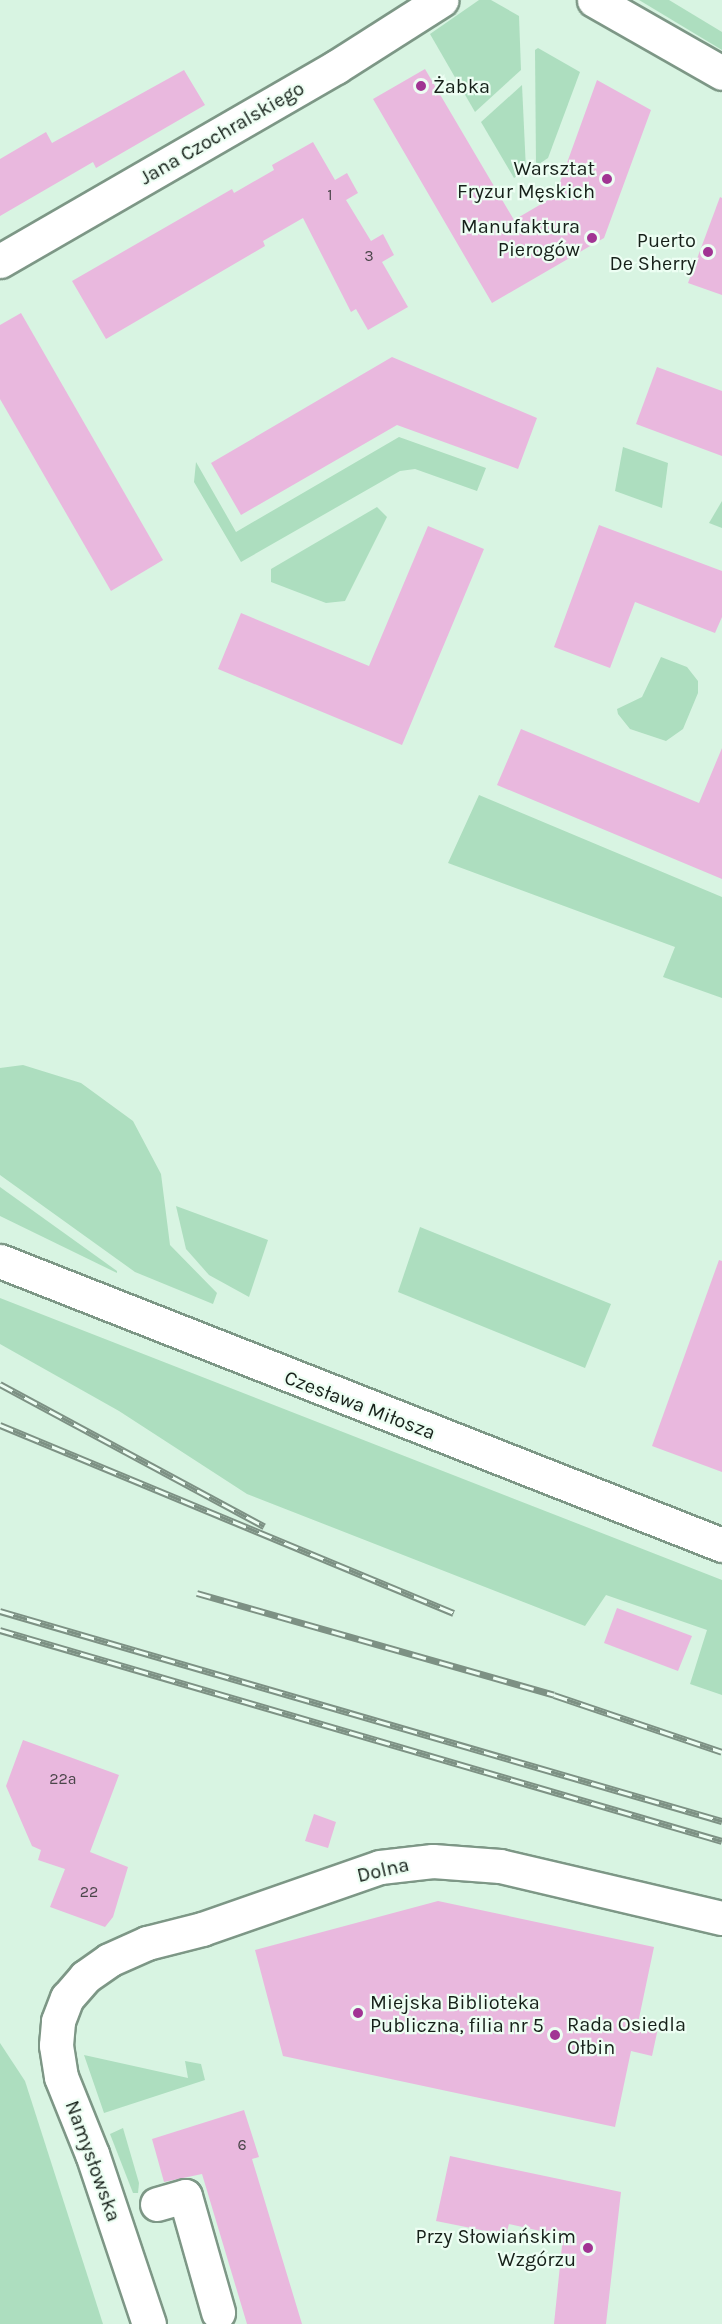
<!DOCTYPE html>
<html>
<head>
<meta charset="utf-8">
<style>
	body { margin:0 }
	#map { position:relative; width:722px; height:2324px; overflow:hidden; background:#d8f4e2; font-family:Karla,sans-serif }
	div>[style] { position:absolute }
	.green>* { inset:0; background:#addebf }
	.building>* { inset:0; background:#e9b8de }
	.roads { filter:drop-shadow(2px 0 #7d9786) drop-shadow(-2px 0 #7d9786) drop-shadow(0 2px #7d9786) drop-shadow(0 -2px #7d9786) }
	.minor>* { height:33px; margin:-16.5px; padding:0 16.5px; transform-origin:16.5px; border-radius:16.5px; background:#fff }
	.rail>* { height:7px; margin-top:-3.5px; transform-origin:0; background:repeating-linear-gradient(90deg,#edfef3 0 14px,#7d9184 0 28px); box-sizing:border-box; border-block:2px solid #7d9184 }
	.dots>* { width:16px; height:16px; translate:-50% -50%; box-sizing:border-box; border:3px solid #edfef3; border-radius:50% }
	span { translate:-50% -50%; white-space:nowrap; text-align:center; line-height:1.15; -webkit-text-stroke:4.5px #edfef3; paint-order:stroke }
	.number-label { font-size:16px; color:#4b464a }
	.number-label span { -webkit-text-stroke-width:0 }
	.poi-label { font-size:20px; color:#162019 }
	.left { translate:0 -50%; text-align:left }
	.right { translate:-100% -50%; text-align:right }
	.street-label { font-size:20px; color:#162019 }
</style>
</head>
<body>
<div id="map">
	<div class="green">
		<i style="clip-path:polygon(479px 0,491px 0,519px 16px,521px 70px,475px 112px,430px 34px)"></i>
		<i style="clip-path:polygon(639px 0,669px 0,722px 32px,722px 50px)"></i>
		<i style="clip-path:polygon(538px 48px,580px 72px,548px 158px,536px 166px,535px 50px)"></i>
		<i style="clip-path:polygon(522px 85px,526px 170px,514px 178px,481px 122px)"></i>
		<i style="clip-path:polygon(399px 437px,486px 468px,477px 491px,415px 469px,400px 471px,241px 562px,194px 482px,196px 462px,236px 532px)"></i>
		<i style="clip-path:polygon(623px 447px,668px 463px,662px 508px,615px 491px)"></i>
		<i style="clip-path:polygon(722px 501px,722px 528px,709px 523px)"></i>
		<i style="clip-path:polygon(377px 507px,387px 517px,345px 601px,326px 603px,271px 582px,271px 569px)"></i>
		<i style="clip-path:polygon(661px 657px,687px 667px,698px 681px,698px 693px,683px 729px,666px 741px,630px 729px,618px 714px,617px 709px,642px 697px)"></i>
		<i style="clip-path:polygon(479px 795px,722px 897px,722px 998px,663px 977px,675px 947px,448px 863px)"></i>
		<i style="clip-path:polygon(23px 1065px,81px 1083px,133px 1121px,161px 1174px,170px 1245px,217px 1293px,213px 1304px,135px 1272px,0 1175px,0 1068px)"></i>
		<i style="clip-path:polygon(0 1187px,117px 1271px,117px 1273px,0 1216px)"></i>
		<i style="clip-path:polygon(176px 1206px,268px 1240px,249px 1297px,209px 1275px,186px 1249px)"></i>
		<i style="clip-path:polygon(420px 1227px,611px 1304px,585px 1368px,398px 1292px)"></i>
		<i style="clip-path:polygon(0 1298px,722px 1580px,722px 1695px,690px 1684px,707px 1630px,606px 1595px,585px 1626px,247px 1494px,119px 1411px,0 1344px)"></i>
		<i style="clip-path:polygon(0 2043px,25px 2081px,103px 2324px,0 2324px)"></i>
		<i style="clip-path:polygon(84px 2055px,188px 2078px,185px 2061px,201px 2064px,205px 2080px,104px 2113px)"></i>
		<i style="clip-path:polygon(123px 2128px,139px 2183px,138px 2193px,133px 2193px,110px 2134px)"></i>
	</div>
	<div class="building">
		<i style="clip-path:polygon(425px 69px,514px 220px,555px 196px,597px 80px,651px 110px,604px 238px,492px 303px,373px 99px)"></i>
		<i style="clip-path:polygon(184px 70px,205px 105px,96px 168px,93px 162px,0 216px,0 159px,46px 132px,52px 143px)"></i>
		<i style="clip-path:polygon(313px 142px,335px 180px,347px 173px,358px 193px,346px 200px,371px 241px,383px 234px,394px 255px,382px 262px,408px 307px,368px 330px,356px 309px,351px 312px,303px 218px,263px 241px,265px 246px,106px 339px,72px 281px,232px 189px,234px 193px,274px 170px,272px 165px)"></i>
		<i style="clip-path:polygon(720px 197px,722px 198px,722px 295px,688px 283px)"></i>
		<i style="clip-path:polygon(21px 313px,163px 560px,111px 591px,0 399px,0 325px)"></i>
		<i style="clip-path:polygon(392px 357px,537px 418px,518px 469px,397px 425px,241px 515px,211px 463px)"></i>
		<i style="clip-path:polygon(657px 367px,722px 391px,722px 456px,636px 424px)"></i>
		<i style="clip-path:polygon(599px 525px,722px 571px,722px 617px,715px 633px,635px 602px,610px 668px,554px 647px)"></i>
		<i style="clip-path:polygon(428px 526px,484px 549px,402px 745px,218px 669px,241px 613px,369px 666px)"></i>
		<i style="clip-path:polygon(521px 729px,699px 803px,722px 748px,722px 879px,497px 785px)"></i>
		<i style="clip-path:polygon(719px 1260px,722px 1261px,722px 1472px,652px 1446px)"></i>
		<i style="clip-path:polygon(617px 1608px,692px 1636px,678px 1671px,604px 1643px)"></i>
		<i style="clip-path:polygon(23px 1740px,119px 1775px,90px 1852px,128px 1867px,113px 1917px,105px 1927px,50px 1907px,65px 1869px,38px 1860px,41px 1850px,32px 1846px,6px 1786px)"></i>
		<i style="clip-path:polygon(314px 1814px,336px 1822px,328px 1848px,305px 1841px)"></i>
		<i style="clip-path:polygon(438px 1901px,654px 1947px,638px 2023px,658px 2028px,652px 2056px,631px 2051px,615px 2127px,283px 2056px,255px 1950px)"></i>
		<i style="clip-path:polygon(244px 2110px,259px 2157px,252px 2159px,302px 2324px,247px 2324px,202px 2174px,164px 2182px,152px 2139px)"></i>
		<i style="clip-path:polygon(450px 2156px,621px 2192px,606px 2324px,554px 2324px,563px 2236px,509px 2224px,506px 2235px,436px 2221px)"></i>
	</div>
	<div class="roads">
		<div class="minor">
			<i style="left:594px;top:0;width:147px;rotate:29.7deg"></i>
			<i style="left:0;top:261px;width:388px;rotate:-30deg"></i>
			<i style="left:336px;top:67px;width:125px;rotate:-32.5deg"></i>
			<i style="left:0;top:1261px;width:776px;rotate:21.47deg"></i>
			<i style="left:157px;top:2204px;width:29px;rotate:-16deg"></i>
			<i style="left:185px;top:2196px;width:121px;rotate:74.1deg"></i>
			<i style="left:149px;top:2324px;width:179px;rotate:-108.5deg"></i>
			<i style="left:92px;top:2154px;width:83px;rotate:-111.9deg"></i>
			<i style="left:61px;top:2077px;width:32px;rotate:-99deg"></i>
			<i style="left:56px;top:2045px;width:24px;rotate:-85deg"></i>
			<i style="left:58px;top:2021px;width:25px;rotate:-69deg"></i>
			<i style="left:67px;top:1998px;width:28px;rotate:-49deg"></i>
			<i style="left:85px;top:1977px;width:29px;rotate:-35deg"></i>
			<i style="left:109px;top:1960px;width:42px;rotate:-24.1deg"></i>
			<i style="left:147px;top:1943px;width:57px;rotate:-14.3deg"></i>
			<i style="left:202px;top:1929px;width:188px;rotate:-19.2deg"></i>
			<i style="left:380px;top:1867px;width:53px;rotate:-6.5deg"></i>
			<i style="left:433px;top:1861px;width:67px;rotate:4.3deg"></i>
			<i style="left:500px;top:1866px;width:228px;rotate:13.2deg"></i>
		</div>
	</div>
	<div class="rail">
		<i style="left:0;top:1384px;width:300px;rotate:28.3deg"></i>
		<i style="left:0;top:1425px;width:491px;rotate:22.5deg"></i>
		<i style="left:197px;top:1593px;width:371px;rotate:15.9deg"></i>
		<i style="left:554px;top:1695px;width:177px;rotate:18.7deg"></i>
		<i style="left:0;top:1611px;width:752px;rotate:16.22deg"></i>
		<i style="left:0;top:1630px;width:752px;rotate:16.29deg"></i>
	</div>
	<div class="dots">
		<i style="left:421px;top:86px;background:#a13493"></i>
		<i style="left:607px;top:179px;background:#a13493"></i>
		<i style="left:592px;top:238px;background:#a13493"></i>
		<i style="left:708px;top:252px;background:#a13493"></i>
		<i style="left:358px;top:2013px;background:#a13493"></i>
		<i style="left:555px;top:2035px;background:#a13493"></i>
		<i style="left:588px;top:2248px;background:#a13493"></i>
	</div>
	<div class="number-label">
		<span style="left:330px;top:195px">1</span>
		<span style="left:369px;top:256px">3</span>
		<span style="left:63px;top:1779px">22a</span>
		<span style="left:89px;top:1892px">22</span>
		<span style="left:242px;top:2145px">6</span>
	</div>
	<div class="poi-label">
		<span class="left" style="left:433px;top:86px">Żabka</span>
		<span class="right" style="left:595px;top:180px">Warsztat<br>Fryzur Męskich</span>
		<span class="right" style="left:580px;top:238px">Manufaktura<br>Pierogów</span>
		<span class="right" style="left:696px;top:252px">Puerto<br>De Sherry</span>
		<span class="left" style="left:370px;top:2014px">Miejska Biblioteka<br>Publiczna, filia nr 5</span>
		<span class="left" style="left:567px;top:2036px">Rada Osiedla<br>Ołbin</span>
		<span class="right" style="left:576px;top:2248px">Przy Słowiańskim<br>Wzgórzu</span>
	</div>
	<div class="street-label">
		<span style="left:222px;top:133px;rotate:-30deg">Jana Czochralskiego</span>
		<span style="left:360px;top:1405px;rotate:21deg">Czesława Miłosza</span>
		<span style="left:383px;top:1870px;rotate:-13deg">Dolna</span>
		<span style="left:93px;top:2161px;rotate:70deg">Namysłowska</span>
	</div>
</div>
</body>
</html>
